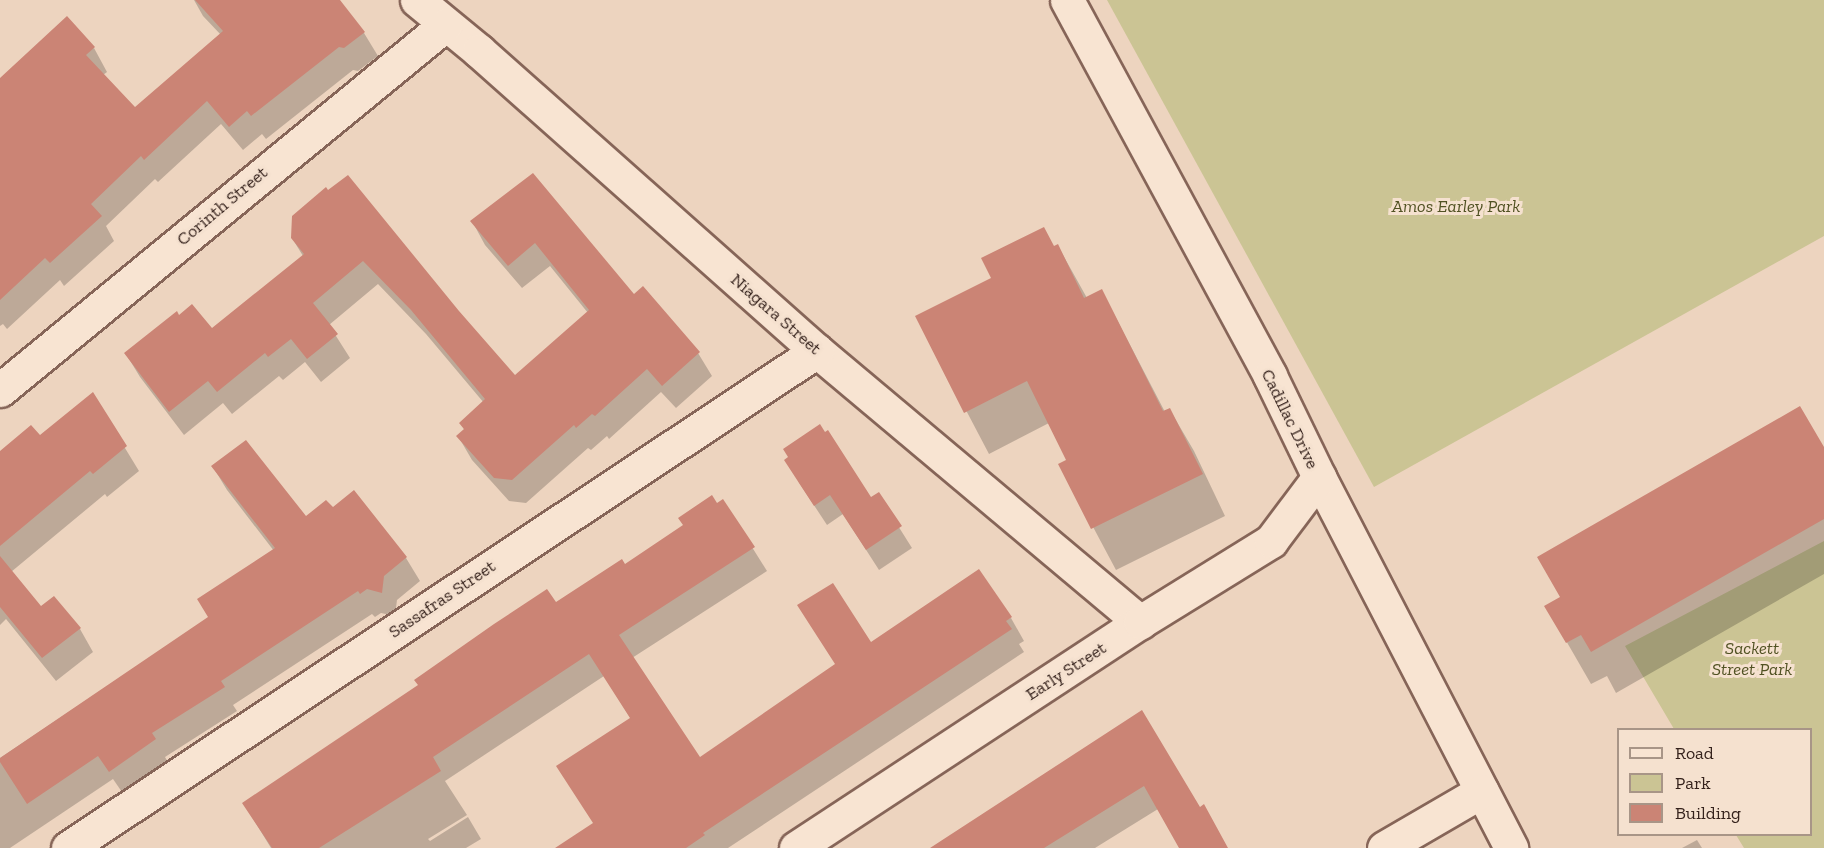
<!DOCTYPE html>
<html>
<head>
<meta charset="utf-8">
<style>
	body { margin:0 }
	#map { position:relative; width:1824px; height:848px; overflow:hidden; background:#edd4bf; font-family:"Zilla Slab",serif }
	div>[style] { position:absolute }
	.green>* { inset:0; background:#cbc494 }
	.shadow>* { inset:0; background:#0003 }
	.building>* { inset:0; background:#cb8475 }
	.roads { filter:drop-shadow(2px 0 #866558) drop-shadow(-2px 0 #866558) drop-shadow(0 2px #866558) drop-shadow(0 -2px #866558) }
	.minor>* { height:33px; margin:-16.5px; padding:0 16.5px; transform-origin:16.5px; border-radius:16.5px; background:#f8e4d2 }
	span { translate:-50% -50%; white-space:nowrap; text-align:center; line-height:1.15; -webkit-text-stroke:6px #f5e1cf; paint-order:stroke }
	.street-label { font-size:18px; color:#35221c }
	.park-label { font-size:18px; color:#515223; font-style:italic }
	.legend { position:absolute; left:1617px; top:728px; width:195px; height:108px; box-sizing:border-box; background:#f5e1cf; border:2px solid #a89587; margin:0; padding:8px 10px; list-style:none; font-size:18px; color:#35221c }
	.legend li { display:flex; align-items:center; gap:12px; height:30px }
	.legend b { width:30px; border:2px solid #a89587 }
</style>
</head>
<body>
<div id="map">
	<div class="green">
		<i style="clip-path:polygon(1107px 0,1824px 0,1824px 236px,1374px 487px)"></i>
		<i style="clip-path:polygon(1824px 541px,1824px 848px,1744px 848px,1736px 835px,1810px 834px,1810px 730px,1674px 729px,1625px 646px)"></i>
	</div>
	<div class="shadow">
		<i style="clip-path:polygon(194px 0,338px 0,364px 33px,378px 56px,358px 71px,353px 70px,266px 139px,262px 134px,243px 150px,221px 124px,158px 182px,155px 179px,106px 226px,114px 241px,64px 286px,60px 280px,7px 329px,3px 324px,0 326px,0 80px,94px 48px,107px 72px,103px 75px,135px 109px,221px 35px,203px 16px)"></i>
		<i style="clip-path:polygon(533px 175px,634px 296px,698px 353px,712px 376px,676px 408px,661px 392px,609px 439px,607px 436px,591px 450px,588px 448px,526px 503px,509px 501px,472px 460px,458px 436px,465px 431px,461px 424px,484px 403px,426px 334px,378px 284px,329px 325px,350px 358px,321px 382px,305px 362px,283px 380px,279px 376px,232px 414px,223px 403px,184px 435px,140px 377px,126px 354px,179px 317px,211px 330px,303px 256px,292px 238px,294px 217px,458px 312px,515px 377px,588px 313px,550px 266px,522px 288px,485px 245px,472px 221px)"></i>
		<i style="clip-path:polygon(1058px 246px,1087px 298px,1102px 291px,1165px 412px,1170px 410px,1194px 451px,1225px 516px,1116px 570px,1060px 465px,1068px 461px,1049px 423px,989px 454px,917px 317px)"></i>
		<i style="clip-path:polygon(92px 394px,139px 471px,107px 497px,105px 494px,11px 572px,41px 608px,80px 629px,93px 652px,56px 681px,6px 619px,0 625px,0 469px)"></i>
		<i style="clip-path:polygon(1824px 449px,1824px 574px,1616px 693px,1607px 676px,1591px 684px,1546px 606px)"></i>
		<i style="clip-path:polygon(213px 467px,306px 518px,332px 509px,406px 558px,420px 581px,397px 600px,395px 616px,381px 613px,375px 617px,372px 614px,233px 705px,237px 711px,165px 757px,169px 764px,124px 795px,113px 779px,10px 848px,0 848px,0 758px,209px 618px,274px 551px,227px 490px)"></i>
		<i style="clip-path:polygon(798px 481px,870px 499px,878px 494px,912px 548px,879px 570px,843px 514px,827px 525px)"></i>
		<i style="clip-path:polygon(723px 501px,767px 571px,632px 658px,700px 759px,870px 644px,1011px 618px,1024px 641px,1019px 644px,1024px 652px,728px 848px,558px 848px,594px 824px,631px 719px,604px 676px,445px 781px,467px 815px,428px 839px,430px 841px,468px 817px,481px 839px,466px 848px,271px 848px,244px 804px,555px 604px,625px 566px)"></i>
		<i style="clip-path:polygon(1142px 712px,1199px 809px,1227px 848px,1180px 848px,1158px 809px,1095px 848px,941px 848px)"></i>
		<i style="clip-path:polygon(1697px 840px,1702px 848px,1682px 848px)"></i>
	</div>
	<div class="building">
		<i style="clip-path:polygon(195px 0,340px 0,365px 32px,344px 48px,339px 47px,251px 116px,247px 111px,229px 127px,207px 101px,144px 160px,141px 156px,91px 204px,102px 216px,50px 263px,45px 258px,0 300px,0 78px,67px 16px,95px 47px,86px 55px,135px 107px,223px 31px)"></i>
		<i style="clip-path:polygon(533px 173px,634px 294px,643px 286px,700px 352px,662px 386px,647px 369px,595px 416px,592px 414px,576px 428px,574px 425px,512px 480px,494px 478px,456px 436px,464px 429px,459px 423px,485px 399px,411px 310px,363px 261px,313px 303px,338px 334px,307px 359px,291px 339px,268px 357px,265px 353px,217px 392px,208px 381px,169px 412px,124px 353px,177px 311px,179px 315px,192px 304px,212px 328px,304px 254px,291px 238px,292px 216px,326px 187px,328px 190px,348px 175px,459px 311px,515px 375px,589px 310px,535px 243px,508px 266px,470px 221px)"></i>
		<i style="clip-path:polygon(1044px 227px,1054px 246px,1058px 244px,1084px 298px,1102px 289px,1163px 411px,1170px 408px,1203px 474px,1091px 529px,1058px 464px,1066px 460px,1027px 381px,964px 413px,915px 316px,991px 278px,981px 258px)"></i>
		<i style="clip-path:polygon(93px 392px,127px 446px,93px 474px,90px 471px,0 546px,0 451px,31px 425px,40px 435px)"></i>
		<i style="clip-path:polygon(1800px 406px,1824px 447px,1824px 519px,1591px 652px,1581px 635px,1566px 643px,1544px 606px,1560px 597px,1537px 557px)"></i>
		<i style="clip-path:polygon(820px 424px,825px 432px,828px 430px,871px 497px,879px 492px,902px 526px,866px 550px,830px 495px,814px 506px,784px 460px,788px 457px,783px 449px)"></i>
		<i style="clip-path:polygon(246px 440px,306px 516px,326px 500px,333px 507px,354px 490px,407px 557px,384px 576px,382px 593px,367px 589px,360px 594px,358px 591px,221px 681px,225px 687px,152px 733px,156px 739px,109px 772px,98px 756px,27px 804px,0 762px,0 758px,208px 617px,197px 599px,275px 548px,211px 466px)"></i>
		<i style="clip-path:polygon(712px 495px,717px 503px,723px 499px,755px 547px,619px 635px,700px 757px,835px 664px,797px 605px,833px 583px,871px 642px,979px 569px,1012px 617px,1006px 621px,1012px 629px,703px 833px,705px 835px,686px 848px,555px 848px,593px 823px,556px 766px,630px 718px,589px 654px,433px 757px,441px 771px,319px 848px,272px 848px,242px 803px,418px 685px,414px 680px,494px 624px,547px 589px,556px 602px,622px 559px,625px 564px,683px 525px,678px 518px)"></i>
		<i style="clip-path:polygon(0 556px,41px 606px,54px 596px,81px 628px,42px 658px,0 607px)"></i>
		<i style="clip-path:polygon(1142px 710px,1200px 807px,1204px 804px,1228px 848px,1179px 848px,1144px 786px,1044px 848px,930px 848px)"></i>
	</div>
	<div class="roads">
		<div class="minor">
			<i style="left:417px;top:0;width:80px;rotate:39.4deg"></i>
			<i style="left:479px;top:51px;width:452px;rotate:41.6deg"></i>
			<i style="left:817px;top:351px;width:422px;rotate:40deg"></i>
			<i style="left:1067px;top:0;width:427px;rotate:61.6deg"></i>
			<i style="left:1270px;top:376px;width:112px;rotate:64.1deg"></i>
			<i style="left:1319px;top:477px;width:418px;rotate:62.6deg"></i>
			<i style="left:0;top:390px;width:576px;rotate:-39.36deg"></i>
			<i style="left:68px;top:848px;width:899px;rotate:-33.57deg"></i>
			<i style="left:796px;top:848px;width:412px;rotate:-33.3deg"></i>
			<i style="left:1140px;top:622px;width:154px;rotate:-31.7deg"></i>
			<i style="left:1271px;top:541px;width:80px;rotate:-53.1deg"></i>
			<i style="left:1384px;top:848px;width:113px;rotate:-30.2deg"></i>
		</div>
	</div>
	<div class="street-label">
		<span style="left:222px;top:206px;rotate:-40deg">Corinth Street</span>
		<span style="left:776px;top:314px;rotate:41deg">Niagara Street</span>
		<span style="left:1290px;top:419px;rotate:64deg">Cadillac Drive</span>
		<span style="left:442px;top:599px;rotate:-34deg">Sassafras Street</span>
		<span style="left:1066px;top:671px;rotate:-33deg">Early Street</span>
	</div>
	<div class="park-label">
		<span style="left:1456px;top:206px">Amos Earley Park</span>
		<span style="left:1752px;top:659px">Sackett<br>Street Park</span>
	</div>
	<ul class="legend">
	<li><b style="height:8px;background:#f8e4d2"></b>Road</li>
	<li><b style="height:16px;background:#cbc494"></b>Park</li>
	<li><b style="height:16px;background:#cb8475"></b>Building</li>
	</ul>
</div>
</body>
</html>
